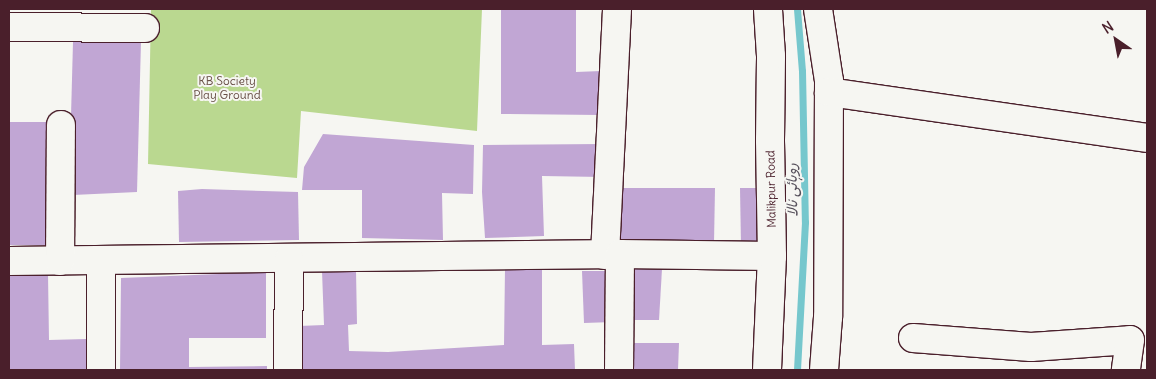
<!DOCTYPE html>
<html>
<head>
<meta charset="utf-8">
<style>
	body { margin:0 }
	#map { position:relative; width:1156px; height:379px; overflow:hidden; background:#f6f6f2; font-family:Delius,"Playpen Sans Arabic",sans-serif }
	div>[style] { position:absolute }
	.green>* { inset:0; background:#bad890 }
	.stream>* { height:7px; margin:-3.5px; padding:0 3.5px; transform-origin:3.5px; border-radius:3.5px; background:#76c7cd }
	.building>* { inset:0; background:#c1a6d4 }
	.roads { filter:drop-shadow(1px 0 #4a1f2b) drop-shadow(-1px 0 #4a1f2b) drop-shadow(0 1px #4a1f2b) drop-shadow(0 -1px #4a1f2b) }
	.minor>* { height:28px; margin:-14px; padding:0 14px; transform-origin:14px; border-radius:14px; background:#f6f6f2 }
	span { translate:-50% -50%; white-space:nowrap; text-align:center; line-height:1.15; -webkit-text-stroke:4px #f6f6f2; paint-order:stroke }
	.park-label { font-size:12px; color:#664d44 }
	.street-label { font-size:12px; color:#4a1f2b }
	.water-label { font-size:14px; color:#57515c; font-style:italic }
	.frame { position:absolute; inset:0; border:10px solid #4a1f2b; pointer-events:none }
	.north { position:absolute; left:1091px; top:15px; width:50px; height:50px; -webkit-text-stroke:4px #f6f6f2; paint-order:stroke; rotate:327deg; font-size:14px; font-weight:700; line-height:20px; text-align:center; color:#4a1f2b }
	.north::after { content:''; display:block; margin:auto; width:18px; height:22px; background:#4a1f2b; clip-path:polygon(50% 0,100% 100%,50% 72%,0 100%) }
</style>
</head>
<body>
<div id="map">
	<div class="green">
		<i style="clip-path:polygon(151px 9px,482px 9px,477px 131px,301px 111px,297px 178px,148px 164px)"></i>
	</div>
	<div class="stream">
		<i style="left:797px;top:9px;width:62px;rotate:85.4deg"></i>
		<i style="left:802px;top:71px;width:151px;rotate:88.9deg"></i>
		<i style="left:805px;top:222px;width:148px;rotate:93.1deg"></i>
	</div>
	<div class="building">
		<i style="clip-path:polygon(501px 10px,576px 10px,576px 72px,601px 71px,599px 115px,501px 114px)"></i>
		<i style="clip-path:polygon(141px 41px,137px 192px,73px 195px,71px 116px,73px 42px)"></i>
		<i style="clip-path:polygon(9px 122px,46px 122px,45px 245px,9px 245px)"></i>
		<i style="clip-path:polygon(323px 134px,474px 145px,473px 194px,442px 193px,443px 240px,362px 238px,362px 190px,302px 190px,304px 167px)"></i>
		<i style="clip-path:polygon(602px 144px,602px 177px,542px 176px,544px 236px,485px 238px,482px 192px,483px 145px)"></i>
		<i style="clip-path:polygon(618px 188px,715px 188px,714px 243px,616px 247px)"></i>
		<i style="clip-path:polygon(740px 188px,764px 188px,763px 247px,741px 246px)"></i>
		<i style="clip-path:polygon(202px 189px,298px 192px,299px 240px,179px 242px,178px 191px)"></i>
		<i style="clip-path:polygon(542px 267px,542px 345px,574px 344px,575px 370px,298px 370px,299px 326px,324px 325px,322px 271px,356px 270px,357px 324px,348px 325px,349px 351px,388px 352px,504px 345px,505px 268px)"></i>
		<i style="clip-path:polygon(630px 269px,662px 269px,659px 320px,630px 320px)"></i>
		<i style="clip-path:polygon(582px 271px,612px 271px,613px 322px,584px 323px)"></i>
		<i style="clip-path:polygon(266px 272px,266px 338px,189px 338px,189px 367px,267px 366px,267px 370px,120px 370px,121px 278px)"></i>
		<i style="clip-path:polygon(48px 274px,49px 340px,86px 339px,87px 370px,9px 370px,9px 276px)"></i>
		<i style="clip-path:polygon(625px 343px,679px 343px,678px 370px,624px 370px)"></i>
	</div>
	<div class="roads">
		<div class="minor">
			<i style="left:818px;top:9px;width:73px;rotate:81.3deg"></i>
			<i style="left:829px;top:81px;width:236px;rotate:90.2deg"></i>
			<i style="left:828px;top:317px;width:53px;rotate:94.3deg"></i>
			<i style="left:9px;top:27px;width:136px;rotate:0.4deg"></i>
			<i style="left:829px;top:92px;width:321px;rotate:8.2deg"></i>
			<i style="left:605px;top:255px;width:246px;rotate:-87.2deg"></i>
			<i style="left:9px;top:261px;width:611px;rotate:-0.66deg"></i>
			<i style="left:620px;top:254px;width:152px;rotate:0.8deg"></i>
			<i style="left:60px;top:261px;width:136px;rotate:-89.6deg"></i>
			<i style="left:913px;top:338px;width:118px;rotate:4.4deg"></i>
			<i style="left:1031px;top:347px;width:99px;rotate:-4deg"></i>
			<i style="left:1130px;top:340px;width:30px;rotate:98deg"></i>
			<i style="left:101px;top:370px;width:109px;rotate:-90deg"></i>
			<i style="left:288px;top:370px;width:111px;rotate:-89.5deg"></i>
			<i style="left:619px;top:370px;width:116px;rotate:-89.5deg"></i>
			<i style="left:767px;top:370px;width:114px;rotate:-87.5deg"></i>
			<i style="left:772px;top:256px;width:116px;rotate:-91deg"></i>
			<i style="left:770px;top:140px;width:84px;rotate:-89.3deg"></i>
			<i style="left:771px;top:56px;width:47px;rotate:-93.7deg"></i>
		</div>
	</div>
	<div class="park-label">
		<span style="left:227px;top:88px">KB Society<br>Play Ground</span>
	</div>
	<div class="street-label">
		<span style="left:771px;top:189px;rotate:-91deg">Malikpur Road</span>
	</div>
	<div class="water-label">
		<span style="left:792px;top:190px;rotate:-91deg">روہائی نالا</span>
	</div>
	<div class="frame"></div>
	<div class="north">N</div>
</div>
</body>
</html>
